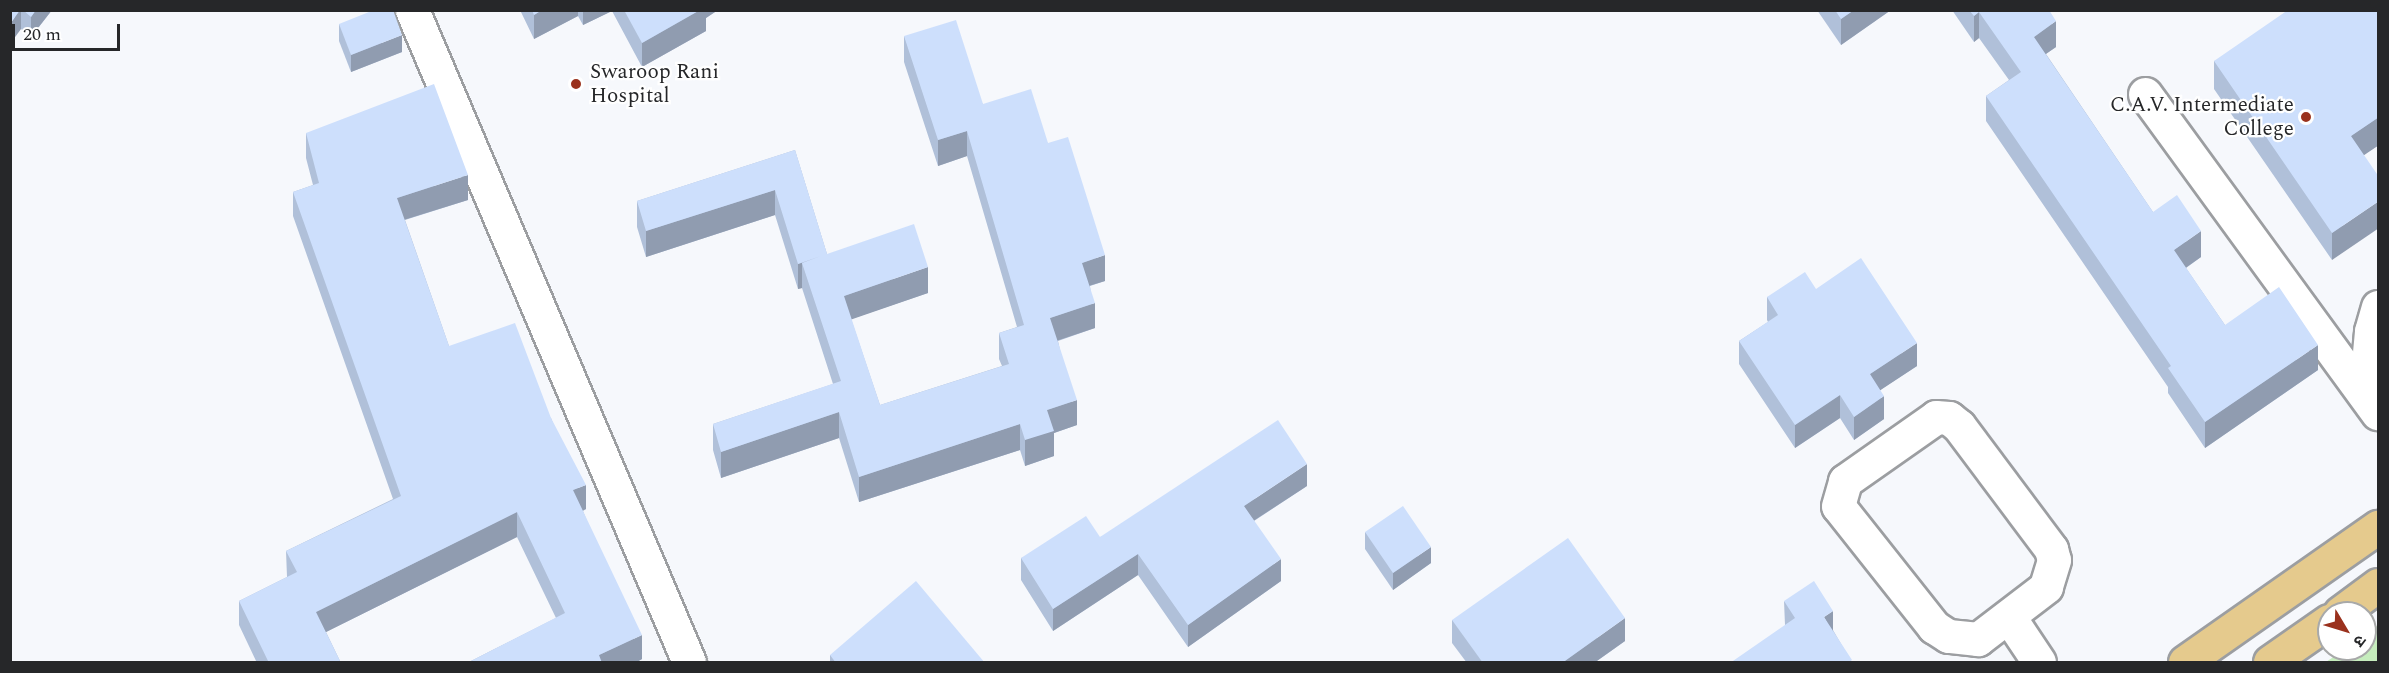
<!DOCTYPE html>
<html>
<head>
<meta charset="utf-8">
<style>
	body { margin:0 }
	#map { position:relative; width:2389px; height:673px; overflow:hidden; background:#f6f8fc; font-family:Spectral,"Noto Sans Devanagari",serif }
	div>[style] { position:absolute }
	.green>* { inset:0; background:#c6edbd }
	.roads { filter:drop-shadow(2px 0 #9c9ea1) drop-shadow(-2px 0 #9c9ea1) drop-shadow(0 2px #9c9ea1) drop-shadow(0 -2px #9c9ea1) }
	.minor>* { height:33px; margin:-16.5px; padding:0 16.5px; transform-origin:16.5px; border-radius:16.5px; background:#fff }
	.major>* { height:33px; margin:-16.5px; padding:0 16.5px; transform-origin:16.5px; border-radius:16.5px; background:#e5ca8d }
	.wall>* { inset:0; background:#b0c0d9 }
	.shaded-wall>* { inset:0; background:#909cb0 }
	.building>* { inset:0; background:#cddffc }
	.dots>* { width:16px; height:16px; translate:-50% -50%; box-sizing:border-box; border:3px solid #fff; border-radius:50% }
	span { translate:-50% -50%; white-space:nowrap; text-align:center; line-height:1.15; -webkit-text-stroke:4.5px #fff; paint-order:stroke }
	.poi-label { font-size:21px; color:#262729 }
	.left { translate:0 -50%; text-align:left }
	.right { translate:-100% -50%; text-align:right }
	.frame { position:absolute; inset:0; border:12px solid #262729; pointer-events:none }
	.north { position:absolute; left:2317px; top:601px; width:60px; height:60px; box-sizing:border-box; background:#fff; border:2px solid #a8a9a9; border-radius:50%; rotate:128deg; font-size:16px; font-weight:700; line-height:24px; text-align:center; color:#262729 }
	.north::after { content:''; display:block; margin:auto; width:21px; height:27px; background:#9a311d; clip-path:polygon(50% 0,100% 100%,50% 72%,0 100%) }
	.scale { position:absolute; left:12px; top:24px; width:108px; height:27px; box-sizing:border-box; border:3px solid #262729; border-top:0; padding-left:8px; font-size:18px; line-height:21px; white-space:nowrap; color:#262729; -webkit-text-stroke:4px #fff; paint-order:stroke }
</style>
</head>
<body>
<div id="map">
	<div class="green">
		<i style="clip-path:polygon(2378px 625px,2378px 662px,2326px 662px,2345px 649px,2365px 649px,2365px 635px)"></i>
	</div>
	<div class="roads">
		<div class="minor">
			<i style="left:412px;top:10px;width:708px;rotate:66.98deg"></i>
			<i style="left:2145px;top:94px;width:395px;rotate:53.9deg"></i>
			<i style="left:2365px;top:395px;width:64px;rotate:-84.6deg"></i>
			<i style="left:2371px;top:331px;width:25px;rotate:-74deg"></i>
			<i style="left:1936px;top:417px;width:13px;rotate:4deg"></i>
			<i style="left:1949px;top:418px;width:13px;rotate:39deg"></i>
			<i style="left:1959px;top:426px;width:154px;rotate:53.2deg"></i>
			<i style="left:2051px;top:549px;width:11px;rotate:75deg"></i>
			<i style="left:2054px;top:560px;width:28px;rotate:107deg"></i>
			<i style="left:2046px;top:587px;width:86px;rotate:142.6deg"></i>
			<i style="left:1978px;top:639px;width:30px;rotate:-174deg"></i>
			<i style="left:1948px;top:636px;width:17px;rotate:-147deg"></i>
			<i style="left:1934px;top:627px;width:154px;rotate:-128.4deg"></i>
			<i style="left:1838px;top:506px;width:26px;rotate:-74deg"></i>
			<i style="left:1845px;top:481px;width:111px;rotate:-35.1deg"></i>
			<i style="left:2009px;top:617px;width:54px;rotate:56.3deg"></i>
		</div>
		<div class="major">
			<i style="left:2340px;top:613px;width:47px;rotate:-36.4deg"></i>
			<i style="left:2185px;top:662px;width:236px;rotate:-35deg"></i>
			<i style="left:2270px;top:662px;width:72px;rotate:-34.8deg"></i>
		</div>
	</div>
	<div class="wall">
		<i style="clip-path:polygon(10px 10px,52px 10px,31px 37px,21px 29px)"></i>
		<i style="clip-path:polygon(520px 10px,718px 10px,706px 18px,706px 31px,642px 67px,612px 11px,583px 25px,578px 16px,534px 39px)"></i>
		<i style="clip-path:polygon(1817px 10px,1891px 10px,1841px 45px)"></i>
		<i style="clip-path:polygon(1952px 10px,2049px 10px,2056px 47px,2046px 54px,2153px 212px,2201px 257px,2186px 268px,2225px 325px,2318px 370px,2205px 448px,2168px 393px,2168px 387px,1986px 121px,1986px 96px,2009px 80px,1979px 38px,1974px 42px)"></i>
		<i style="clip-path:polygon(2379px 10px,2379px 145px,2363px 155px,2332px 260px,2214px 89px,2214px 61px)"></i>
		<i style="clip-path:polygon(339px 24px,402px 52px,351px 72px,339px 41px)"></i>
		<i style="clip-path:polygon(904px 36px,983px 104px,1048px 143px,1105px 281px,1090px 286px,1095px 328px,1058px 341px,1077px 425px,1054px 433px,1054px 456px,1025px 466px,1020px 450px,859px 502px,839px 438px,721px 478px,713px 450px,713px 424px,833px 384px,802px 288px,798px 289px,775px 215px,646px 257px,637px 227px,637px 201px,795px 150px,827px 254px,928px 293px,851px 319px,880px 405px,1002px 366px,999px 359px,999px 333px,1017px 327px,967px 156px,938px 166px,904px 62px)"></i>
		<i style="clip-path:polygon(306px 133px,468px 200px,405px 220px,449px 346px,551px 418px,586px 509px,583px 511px,642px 659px,635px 663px,467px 663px,556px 618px,517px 537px,326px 632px,341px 663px,257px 663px,239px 625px,239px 601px,287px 577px,286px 551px,393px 499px,293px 216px,293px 192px,313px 185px,306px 158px)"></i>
		<i style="clip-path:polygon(1816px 289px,1917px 366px,1880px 390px,1884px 419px,1854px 440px,1840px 418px,1795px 448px,1739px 364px,1739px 341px,1768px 322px,1767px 320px,1767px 297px)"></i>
		<i style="clip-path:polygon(1307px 486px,1254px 521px,1281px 581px,1188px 647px,1138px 575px,1053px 631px,1021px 580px,1021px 558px,1100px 537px)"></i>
		<i style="clip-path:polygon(1365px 532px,1431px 563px,1393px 590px,1365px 549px)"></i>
		<i style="clip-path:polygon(1784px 601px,1833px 630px,1852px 663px,1785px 625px)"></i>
		<i style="clip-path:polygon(1452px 620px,1625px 641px,1594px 663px,1467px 663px,1452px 643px)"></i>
		<i style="clip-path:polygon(830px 655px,985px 663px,830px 663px)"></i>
	</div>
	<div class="shaded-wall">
		<i style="clip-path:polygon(20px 10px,21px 10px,21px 29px,10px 44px,10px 24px)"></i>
		<i style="clip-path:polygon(36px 10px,52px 10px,31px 37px,31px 17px)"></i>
		<i style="clip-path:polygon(542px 10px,578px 10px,578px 16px,534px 39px,534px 15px)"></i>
		<i style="clip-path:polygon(583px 10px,612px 10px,612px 11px,583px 25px)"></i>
		<i style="clip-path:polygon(700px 10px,718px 10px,706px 18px,706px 31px,642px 67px,642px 43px)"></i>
		<i style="clip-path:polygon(1854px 10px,1891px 10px,1841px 45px,1841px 19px)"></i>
		<i style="clip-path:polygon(1979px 12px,1979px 38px,1974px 42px,1974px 16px)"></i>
		<i style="clip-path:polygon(2056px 21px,2056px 47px,2034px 62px,2034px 37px)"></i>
		<i style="clip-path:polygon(402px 35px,402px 52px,351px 72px,351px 55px)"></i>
		<i style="clip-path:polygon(2379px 117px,2379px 145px,2351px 164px,2351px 136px)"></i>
		<i style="clip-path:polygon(967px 131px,967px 156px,938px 166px,938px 140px)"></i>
		<i style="clip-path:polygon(468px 175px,468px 200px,397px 222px,397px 198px)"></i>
		<i style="clip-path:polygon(775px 190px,775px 215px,646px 257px,646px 231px)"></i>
		<i style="clip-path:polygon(2379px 201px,2379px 228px,2332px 260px,2332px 233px)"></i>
		<i style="clip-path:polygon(2201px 231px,2201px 257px,2174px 276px,2174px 250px)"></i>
		<i style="clip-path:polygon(1105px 255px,1105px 281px,1082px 288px,1082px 263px)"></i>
		<i style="clip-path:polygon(821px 256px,802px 263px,802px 288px,798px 289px,798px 264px)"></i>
		<i style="clip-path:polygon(928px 267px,928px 293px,844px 322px,844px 296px)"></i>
		<i style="clip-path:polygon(1095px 303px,1095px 328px,1050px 343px,1050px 318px)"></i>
		<i style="clip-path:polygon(1917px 343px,1917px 366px,1870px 397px,1870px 374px)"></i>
		<i style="clip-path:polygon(2318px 345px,2318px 370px,2205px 448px,2205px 422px)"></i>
		<i style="clip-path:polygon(1840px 395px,1840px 418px,1795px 448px,1795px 425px)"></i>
		<i style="clip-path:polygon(1884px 396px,1884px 419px,1854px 440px,1854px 417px)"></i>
		<i style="clip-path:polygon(1077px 400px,1077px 425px,1054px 433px,1054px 456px,1025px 466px,1025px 440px,1047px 410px)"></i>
		<i style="clip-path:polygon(839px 412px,839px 438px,721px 478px,721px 452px)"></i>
		<i style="clip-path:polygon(1020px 424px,1020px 450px,859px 502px,859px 477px)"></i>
		<i style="clip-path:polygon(1307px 464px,1307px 486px,1244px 527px,1244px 506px)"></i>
		<i style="clip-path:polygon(586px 485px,586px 509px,573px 515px,573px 490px)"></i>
		<i style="clip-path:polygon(517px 512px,517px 537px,316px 637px,316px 612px)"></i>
		<i style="clip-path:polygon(1431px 547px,1431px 563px,1393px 590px,1393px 573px)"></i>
		<i style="clip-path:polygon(1138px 554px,1138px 575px,1053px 631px,1053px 609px)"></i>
		<i style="clip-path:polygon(1281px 559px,1281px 581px,1188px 647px,1188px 625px)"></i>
		<i style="clip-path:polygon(1833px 611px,1833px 634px,1824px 617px)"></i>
		<i style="clip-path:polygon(1625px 618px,1625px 641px,1594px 663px,1562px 663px)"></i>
		<i style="clip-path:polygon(642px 635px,642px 659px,635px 663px,599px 663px,599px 655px)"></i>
	</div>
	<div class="building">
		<i style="clip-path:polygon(10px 10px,20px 10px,10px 24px)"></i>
		<i style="clip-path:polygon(23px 10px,36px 10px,31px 17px)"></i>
		<i style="clip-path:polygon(374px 10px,393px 10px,402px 35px,351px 55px,339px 24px)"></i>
		<i style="clip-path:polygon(532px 10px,542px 10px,534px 15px)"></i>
		<i style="clip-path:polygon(624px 10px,700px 10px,642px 43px)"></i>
		<i style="clip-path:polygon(1835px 10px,1854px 10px,1841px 19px)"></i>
		<i style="clip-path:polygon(1969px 10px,2049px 10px,2056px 21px,2034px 37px,2153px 212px,2177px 195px,2201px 231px,2174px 250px,2225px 325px,2279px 287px,2318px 345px,2205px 422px,2168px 368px,2171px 366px,1986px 96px,2021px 72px,1979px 12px,1974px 16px)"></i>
		<i style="clip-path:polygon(2288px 10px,2379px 10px,2379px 117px,2351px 136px,2379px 177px,2379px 201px,2332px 233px,2214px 61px)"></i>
		<i style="clip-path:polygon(956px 20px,983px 104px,1031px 89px,1048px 143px,1068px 137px,1105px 255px,1082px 263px,1095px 303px,1050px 318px,1077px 400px,1047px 410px,1054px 431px,1025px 440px,1020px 424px,859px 477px,839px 412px,721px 452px,713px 424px,841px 381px,802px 263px,821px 256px,798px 264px,775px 190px,646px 231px,637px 201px,795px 150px,827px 254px,914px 224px,928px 267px,844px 296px,880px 405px,1009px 364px,999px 333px,1024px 325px,967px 131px,938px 140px,904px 36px)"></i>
		<i style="clip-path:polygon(434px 84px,468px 175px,397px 198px,449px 346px,515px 323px,551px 418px,586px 485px,573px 490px,642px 635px,599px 655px,602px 663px,467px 663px,565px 613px,517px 512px,316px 612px,341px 663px,269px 663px,239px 601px,297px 572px,286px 551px,401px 496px,293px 192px,319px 183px,306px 133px)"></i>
		<i style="clip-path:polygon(1861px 258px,1917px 343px,1870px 374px,1884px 396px,1854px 417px,1840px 395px,1795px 425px,1739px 341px,1778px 315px,1767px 297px,1805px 272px,1816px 289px)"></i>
		<i style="clip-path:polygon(1278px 420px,1307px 464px,1244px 506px,1281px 559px,1188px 625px,1138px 554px,1053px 609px,1021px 558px,1086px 516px,1100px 537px)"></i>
		<i style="clip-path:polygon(1403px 506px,1431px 547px,1393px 573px,1365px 532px)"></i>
		<i style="clip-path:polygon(1568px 538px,1625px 618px,1562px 663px,1483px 663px,1452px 620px)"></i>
		<i style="clip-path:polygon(916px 581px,985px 663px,836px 663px,830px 655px)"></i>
		<i style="clip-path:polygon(1814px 581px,1833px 611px,1824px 617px,1852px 660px,1848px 663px,1730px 663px,1795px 618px,1784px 601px)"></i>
	</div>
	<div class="dots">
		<i style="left:576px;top:84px;background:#9a311d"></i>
		<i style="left:2306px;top:117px;background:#9a311d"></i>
	</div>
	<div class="poi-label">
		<span class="left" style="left:590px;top:84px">Swaroop Rani<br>Hospital</span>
		<span class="right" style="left:2294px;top:117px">C.A.V. Intermediate<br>College</span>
	</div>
	<div class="frame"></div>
	<div class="north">उ</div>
	<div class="scale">20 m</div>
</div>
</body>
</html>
